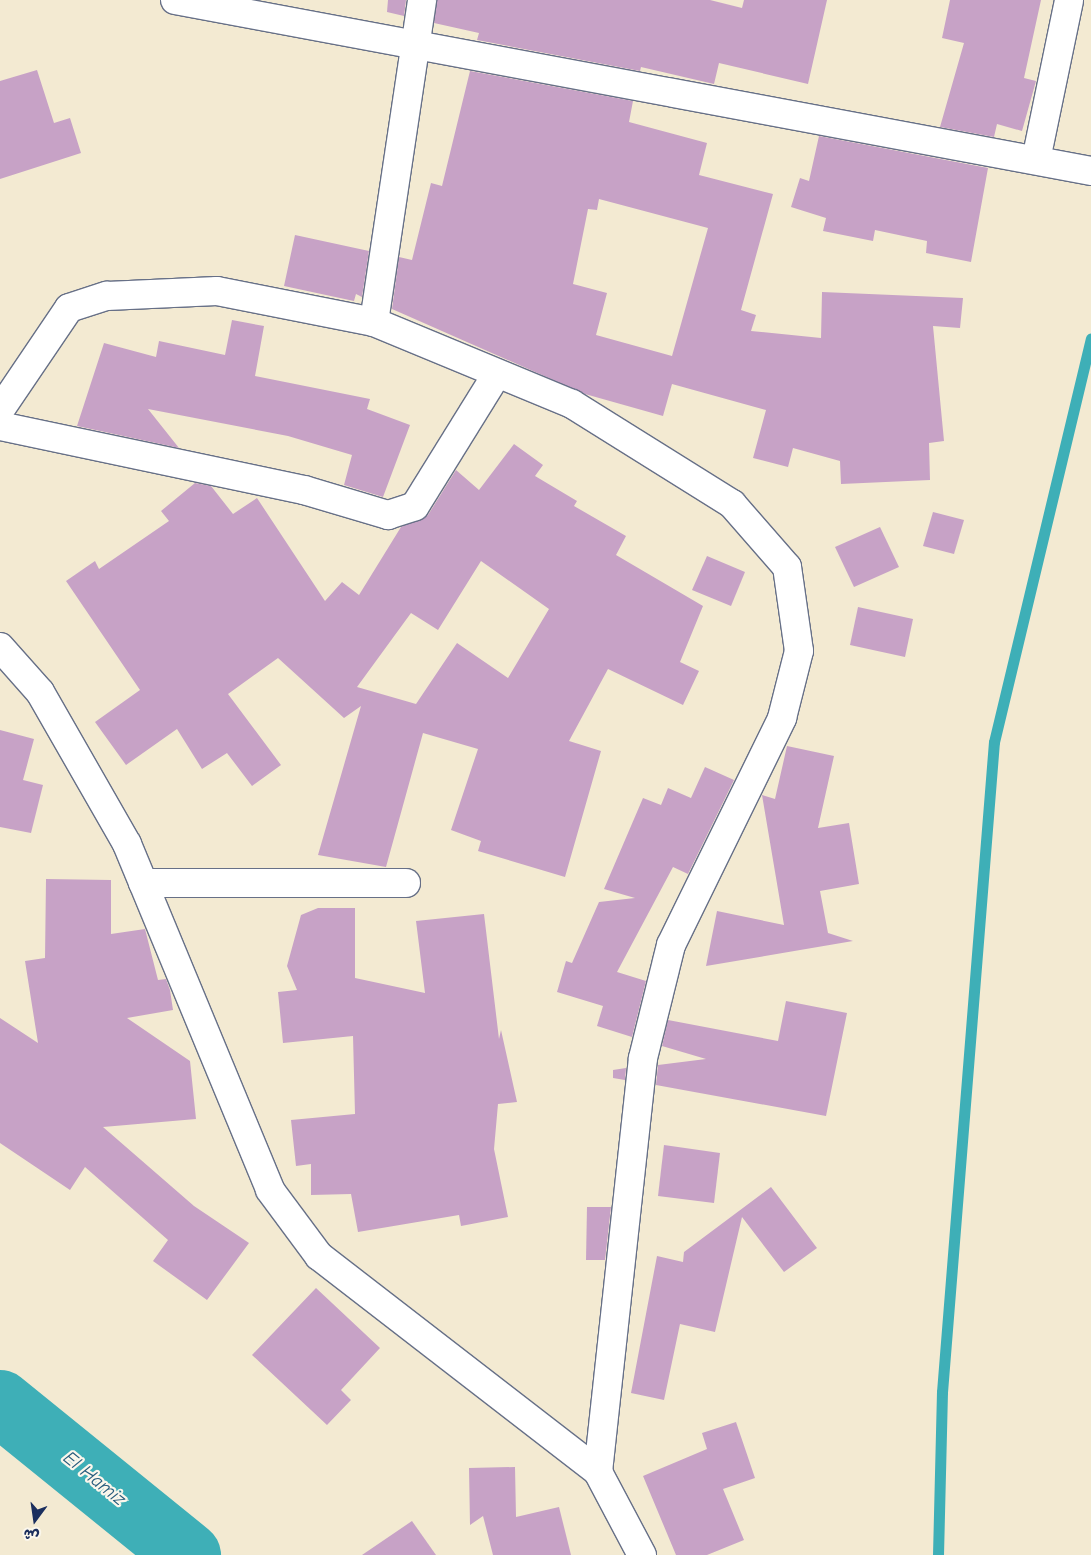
<!DOCTYPE html>
<html>
<head>
<meta charset="utf-8">
<style>
	body { margin:0 }
	#map { position:relative; width:1091px; height:1555px; overflow:hidden; background:#f3ead2; font-family:"Comic Neue","Playpen Sans Arabic",sans-serif }
	div>[style] { position:absolute }
	.stream>* { height:11px; margin:-5.5px; padding:0 5.5px; transform-origin:5.5px; border-radius:5.5px; background:#3eafb7 }
	.river>* { height:66px; margin:-33px; padding:0 33px; transform-origin:33px; border-radius:33px; background:#3eafb7 }
	.building>* { inset:0; background:#c7a2c6 }
	.roads { filter:drop-shadow(1px 0 #677087) drop-shadow(-1px 0 #677087) drop-shadow(0 1px #677087) drop-shadow(0 -1px #677087) }
	.minor>* { height:28px; margin:-14px; padding:0 14px; transform-origin:14px; border-radius:14px; background:#fff }
	span { translate:-50% -50%; white-space:nowrap; text-align:center; line-height:1.15; -webkit-text-stroke:4.5px #fbf7ec; paint-order:stroke }
	.water-label { font-size:19px; color:#275c7d; font-style:italic }
	.north { position:absolute; left:10px; top:1495px; width:50px; height:50px; -webkit-text-stroke:4px #fbf7ec; paint-order:stroke; rotate:194deg; font-size:14px; font-weight:700; line-height:20px; text-align:center; color:#1b2f5e }
	.north::after { content:''; display:block; margin:auto; width:18px; height:22px; background:#1b2f5e; clip-path:polygon(50% 0,100% 100%,50% 72%,0 100%) }
</style>
</head>
<body>
<div id="map">
	<div class="stream">
		<i style="left:938px;top:1555px;width:163px;rotate:-88.6deg"></i>
		<i style="left:942px;top:1392px;width:652px;rotate:-85.43deg"></i>
		<i style="left:994px;top:742px;width:415px;rotate:-76.5deg"></i>
	</div>
	<div class="river">
		<i style="left:0;top:1403px;width:242px;rotate:39deg"></i>
	</div>
	<div class="building">
		<i style="clip-path:polygon(388px 0,406px 0,404px 16px,387px 12px)"></i>
		<i style="clip-path:polygon(437px 0,710px 0,742px 8px,744px 0,827px 0,808px 84px,719px 63px,714px 84px,641px 67px,640px 71px,477px 40px,479px 33px,434px 23px)"></i>
		<i style="clip-path:polygon(950px 0,1041px 0,1024px 78px,1036px 81px,1022px 131px,997px 124px,994px 137px,940px 127px,964px 43px,942px 38px)"></i>
		<i style="clip-path:polygon(37px 70px,54px 123px,70px 118px,81px 153px,0 179px,0 81px)"></i>
		<i style="clip-path:polygon(evenodd,470px 71px,633px 101px,629px 122px,707px 143px,699px 175px,773px 194px,741px 310px,756px 315px,751px 331px,821px 338px,822px 292px,963px 298px,960px 328px,933px 326px,944px 441px,929px 443px,930px 480px,841px 484px,840px 461px,793px 448px,788px 467px,753px 458px,766px 410px,672px 384px,663px 416px,585px 394px,392px 309px,399px 257px,412px 260px,431px 183px,442px 186px,470px 71px,599px 199px,708px 228px,672px 356px,596px 335px,607px 293px,573px 284px,588px 209px,597px 210px,599px 199px)"></i>
		<i style="clip-path:polygon(819px 136px,988px 168px,971px 262px,926px 253px,927px 241px,875px 230px,873px 241px,823px 231px,826px 218px,791px 207px,800px 178px,809px 181px)"></i>
		<i style="clip-path:polygon(295px 235px,369px 251px,362px 297px,356px 294px,354px 301px,284px 286px)"></i>
		<i style="clip-path:polygon(232px 320px,264px 326px,255px 376px,370px 399px,367px 409px,410px 425px,383px 497px,344px 485px,352px 455px,288px 436px,148px 409px,179px 448px,77px 426px,104px 343px,156px 357px,159px 341px,225px 355px)"></i>
		<i style="clip-path:polygon(evenodd,514px 444px,543px 465px,535px 476px,577px 501px,574px 506px,626px 536px,616px 555px,703px 606px,680px 662px,699px 671px,683px 705px,608px 669px,569px 741px,601px 751px,565px 877px,478px 851px,481px 841px,451px 830px,478px 749px,423px 733px,386px 867px,318px 855px,361px 706px,344px 718px,278px 658px,228px 694px,281px 765px,252px 786px,227px 753px,202px 769px,177px 729px,126px 765px,95px 722px,140px 690px,66px 581px,95px 561px,99px 569px,169px 521px,161px 511px,195px 483px,211px 486px,233px 514px,257px 498px,325px 601px,342px 582px,359px 595px,401px 527px,428px 515px,456px 470px,479px 490px,514px 444px,481px 561px,549px 609px,508px 678px,457px 643px,416px 704px,357px 687px,411px 613px,438px 630px,481px 561px)"></i>
		<i style="clip-path:polygon(933px 512px,964px 520px,954px 554px,923px 546px)"></i>
		<i style="clip-path:polygon(880px 527px,899px 567px,854px 587px,835px 547px)"></i>
		<i style="clip-path:polygon(707px 556px,745px 572px,731px 606px,692px 590px)"></i>
		<i style="clip-path:polygon(858px 607px,913px 619px,905px 657px,850px 645px)"></i>
		<i style="clip-path:polygon(0 730px,34px 739px,23px 780px,43px 785px,31px 833px,0 827px)"></i>
		<i style="clip-path:polygon(787px 746px,834px 756px,818px 828px,849px 823px,859px 884px,820px 891px,828px 933px,853px 941px,706px 966px,717px 911px,784px 925px,762px 795px,775px 799px)"></i>
		<i style="clip-path:polygon(705px 767px,734px 780px,688px 874px,673px 867px,617px 972px,646px 981px,632px 1037px,597px 1026px,603px 1006px,557px 992px,566px 961px,572px 963px,599px 902px,635px 898px,604px 889px,643px 798px,661px 805px,668px 788px,691px 798px)"></i>
		<i style="clip-path:polygon(46px 879px,111px 880px,111px 934px,145px 929px,158px 980px,166px 979px,170px 990px,173px 1010px,127px 1018px,190px 1061px,196px 1119px,103px 1127px,194px 1206px,249px 1243px,207px 1300px,153px 1261px,168px 1240px,85px 1167px,70px 1190px,0 1143px,0 1018px,38px 1043px,25px 961px,45px 958px)"></i>
		<i style="clip-path:polygon(318px 908px,355px 908px,355px 978px,425px 993px,416px 921px,484px 914px,499px 1039px,501px 1030px,517px 1102px,498px 1104px,494px 1149px,508px 1217px,461px 1226px,459px 1215px,358px 1232px,351px 1194px,311px 1195px,311px 1164px,296px 1166px,291px 1120px,355px 1114px,353px 1036px,283px 1043px,278px 992px,297px 990px,287px 966px,301px 915px)"></i>
		<i style="clip-path:polygon(786px 1001px,847px 1013px,826px 1116px,656px 1085px,658px 1065px,706px 1059px,662px 1046px,668px 1020px,778px 1041px)"></i>
		<i style="clip-path:polygon(626px 1068px,625px 1080px,613px 1078px,613px 1070px)"></i>
		<i style="clip-path:polygon(664px 1145px,720px 1153px,714px 1203px,658px 1196px)"></i>
		<i style="clip-path:polygon(771px 1187px,817px 1248px,784px 1272px,742px 1217px,715px 1332px,680px 1324px,664px 1400px,631px 1393px,657px 1256px,683px 1262px,684px 1252px)"></i>
		<i style="clip-path:polygon(587px 1207px,611px 1207px,605px 1260px,586px 1260px)"></i>
		<i style="clip-path:polygon(316px 1288px,380px 1348px,341px 1390px,351px 1400px,327px 1425px,252px 1355px)"></i>
		<i style="clip-path:polygon(736px 1422px,755px 1478px,723px 1489px,744px 1540px,707px 1555px,676px 1555px,643px 1476px,707px 1449px,702px 1433px)"></i>
		<i style="clip-path:polygon(515px 1467px,516px 1517px,559px 1507px,571px 1555px,493px 1555px,483px 1516px,470px 1525px,469px 1468px)"></i>
		<i style="clip-path:polygon(412px 1521px,436px 1555px,362px 1555px)"></i>
	</div>
	<div class="roads">
		<div class="minor">
			<i style="left:175px;top:0;width:932px;rotate:10.57deg"></i>
			<i style="left:1036px;top:160px;width:163px;rotate:-78.3deg"></i>
			<i style="left:0;top:410px;width:123px;rotate:-55.9deg"></i>
			<i style="left:69px;top:308px;width:40px;rotate:-18deg"></i>
			<i style="left:107px;top:296px;width:110px;rotate:-2.6deg"></i>
			<i style="left:217px;top:291px;width:160px;rotate:11.2deg"></i>
			<i style="left:0;top:426px;width:311px;rotate:11.9deg"></i>
			<i style="left:304px;top:490px;width:88px;rotate:16.6deg"></i>
			<i style="left:388px;top:515px;width:28px;rotate:-18deg"></i>
			<i style="left:415px;top:506px;width:155px;rotate:-58.2deg"></i>
			<i style="left:0;top:647px;width:60px;rotate:48.4deg"></i>
			<i style="left:40px;top:692px;width:175px;rotate:60.2deg"></i>
			<i style="left:127px;top:844px;width:374px;rotate:67.5deg"></i>
			<i style="left:270px;top:1190px;width:82px;rotate:53.4deg"></i>
			<i style="left:319px;top:1256px;width:353px;rotate:37.7deg"></i>
			<i style="left:598px;top:1472px;width:416px;rotate:-83.8deg"></i>
			<i style="left:643px;top:1058px;width:116px;rotate:-76.1deg"></i>
			<i style="left:671px;top:945px;width:253px;rotate:-63.9deg"></i>
			<i style="left:782px;top:718px;width:69px;rotate:-75.8deg"></i>
			<i style="left:799px;top:651px;width:85px;rotate:-98.1deg"></i>
			<i style="left:787px;top:567px;width:84px;rotate:-131.1deg"></i>
			<i style="left:732px;top:504px;width:189px;rotate:-148deg"></i>
			<i style="left:572px;top:404px;width:214px;rotate:-157.5deg"></i>
			<i style="left:374px;top:322px;width:326px;rotate:-81.5deg"></i>
			<i style="left:143px;top:883px;width:263px"></i>
			<i style="left:598px;top:1472px;width:94px;rotate:62.1deg"></i>
		</div>
	</div>
	<div class="water-label">
		<span style="left:94px;top:1479px;rotate:39deg">El Hamiz</span>
	</div>
	<div class="north">ش</div>
</div>
</body>
</html>
